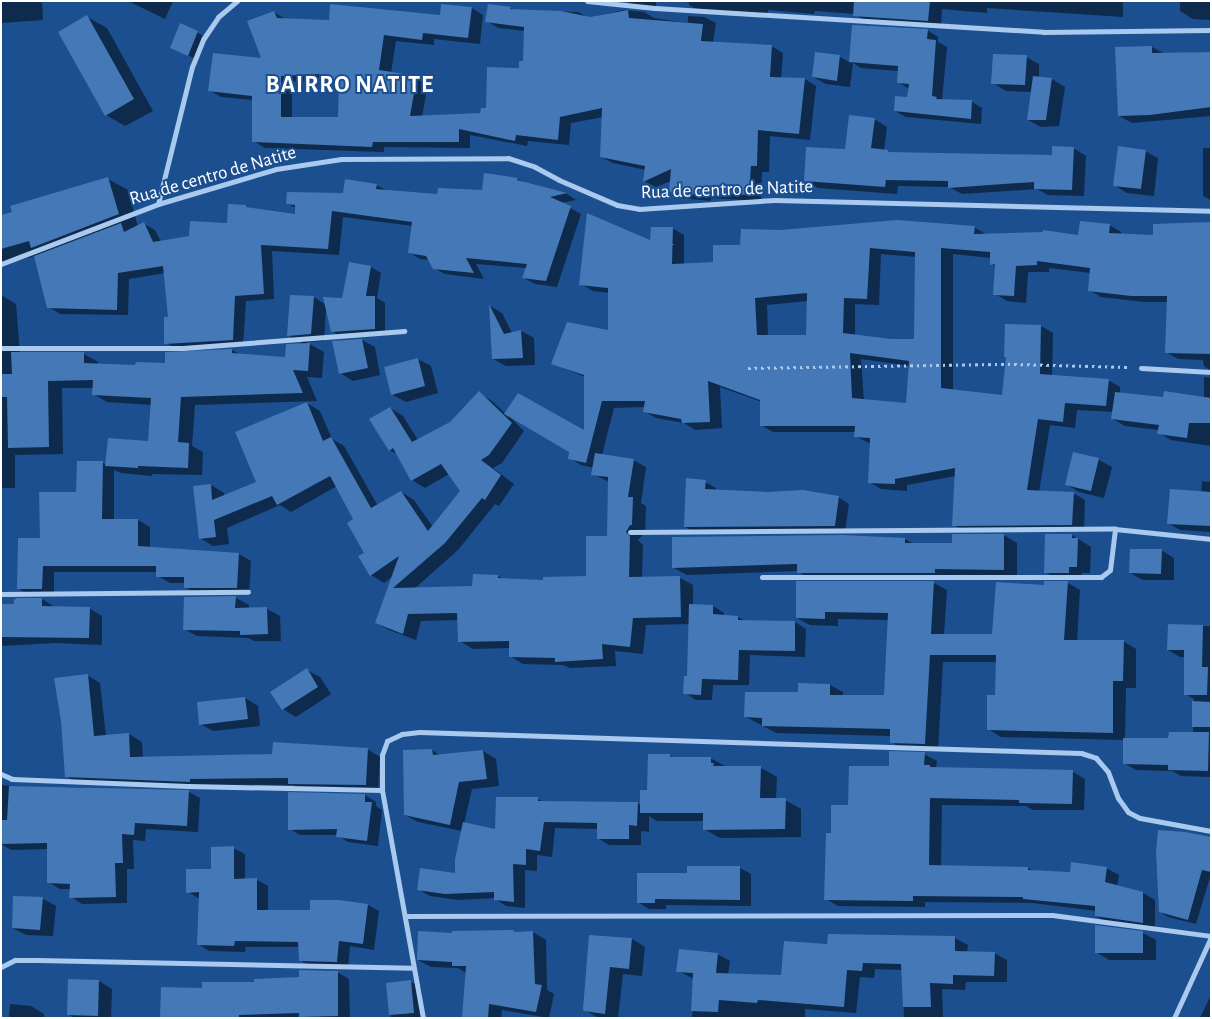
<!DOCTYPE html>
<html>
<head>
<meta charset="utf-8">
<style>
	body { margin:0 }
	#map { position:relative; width:1212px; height:1019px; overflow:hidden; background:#1b4f8f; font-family:"Alegreya Sans",sans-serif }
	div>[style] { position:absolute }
	.shadow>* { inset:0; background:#0007 }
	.building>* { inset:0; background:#4478b7 }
	.path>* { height:3px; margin-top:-1.5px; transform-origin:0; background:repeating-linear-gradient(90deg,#a9c9ee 0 2.5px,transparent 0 6.5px) }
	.street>* { height:5px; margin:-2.5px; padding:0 2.5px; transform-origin:2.5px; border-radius:2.5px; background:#a9c9ee }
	span { translate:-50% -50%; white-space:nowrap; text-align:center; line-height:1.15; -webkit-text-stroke:4px #1b4f8f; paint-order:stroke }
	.street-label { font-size:19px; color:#fff }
	.district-label { font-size:24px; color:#fff; font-weight:700; letter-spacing:1px }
	.frame { position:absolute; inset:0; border:2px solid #fff; pointer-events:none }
</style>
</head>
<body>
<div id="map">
	<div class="shadow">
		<i style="clip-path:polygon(1px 1px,39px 1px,42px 3px,43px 20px,1px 23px)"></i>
		<i style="clip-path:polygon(128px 1px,173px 1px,165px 19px)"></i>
		<i style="clip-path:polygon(626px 1px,656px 1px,656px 9px,635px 7px)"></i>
		<i style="clip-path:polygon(689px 1px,1123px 1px,1123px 17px,987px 8px,987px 13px,942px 9px,941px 27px,867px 22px,855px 14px,815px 11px,814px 14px,768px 10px,768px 14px,701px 12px,689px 5px)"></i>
		<i style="clip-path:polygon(1180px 1px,1211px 1px,1211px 20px,1193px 19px,1180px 11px)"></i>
		<i style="clip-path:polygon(evenodd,472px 8px,483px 15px,480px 44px,434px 39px,434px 45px,396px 41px,391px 73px,416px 77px,428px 83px,422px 117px,481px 114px,521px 69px,524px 63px,525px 31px,498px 28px,487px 21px,510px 8px,515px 10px,578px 12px,588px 18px,623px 10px,644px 12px,654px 18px,688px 23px,688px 16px,704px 17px,716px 23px,713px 43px,771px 46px,783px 53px,781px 79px,805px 79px,816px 86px,810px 140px,770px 136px,769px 172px,762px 172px,761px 201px,711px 198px,711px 201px,681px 198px,670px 191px,671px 181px,656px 187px,644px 181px,646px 170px,613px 163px,601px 157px,603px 117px,571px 123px,569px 145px,528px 141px,527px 146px,470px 135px,470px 148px,384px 147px,384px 152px,265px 148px,253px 141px,253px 100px,221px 97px,209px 90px,263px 60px,274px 12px,285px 19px,330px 21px,441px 16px,472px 8px,323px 80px,332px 85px,340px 86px,339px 118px,292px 118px,292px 82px,323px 80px)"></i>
		<i style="clip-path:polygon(87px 17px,107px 28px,153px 111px,125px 126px,106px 115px)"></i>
		<i style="clip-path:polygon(181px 25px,204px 36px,194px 58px,171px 48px)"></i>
		<i style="clip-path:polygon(854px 26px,927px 30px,938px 37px,938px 42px,947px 47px,942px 100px,972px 102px,982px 108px,981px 124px,906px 117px,895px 111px,908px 98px,909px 89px,898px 82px,899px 71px,861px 68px,853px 63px,850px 87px,826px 84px,813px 77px,817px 54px,840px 57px,851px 63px)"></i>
		<i style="clip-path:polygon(1152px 47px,1165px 54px,1211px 52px,1211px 116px,1132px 123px,1119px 116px)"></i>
		<i style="clip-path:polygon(1026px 57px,1039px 64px,1039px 78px,1052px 79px,1065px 87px,1059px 126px,1041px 127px,1028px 120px,1032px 92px,1006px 91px,993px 83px)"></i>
		<i style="clip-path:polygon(874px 119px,887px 127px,884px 150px,892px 153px,1053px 156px,1073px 148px,1086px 156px,1084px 196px,1048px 195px,1037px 189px,962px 194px,949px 187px,898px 186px,897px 194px,818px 188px,806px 181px,846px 150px)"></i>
		<i style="clip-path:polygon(1203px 148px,1211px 148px,1211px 200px,1203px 196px)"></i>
		<i style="clip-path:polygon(1145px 151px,1158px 158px,1154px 196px,1127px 193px,1114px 185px)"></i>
		<i style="clip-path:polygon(485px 175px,518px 179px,525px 183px,567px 194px,576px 200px,561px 203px,581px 214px,557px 287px,535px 284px,524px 278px,527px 268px,476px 264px,484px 279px,445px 274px,434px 268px,430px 260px,420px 259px,409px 252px,413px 226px,343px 217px,339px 255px,272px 251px,274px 299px,246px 301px,243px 346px,177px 349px,166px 343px,169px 318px,165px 273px,129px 279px,128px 315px,60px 314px,49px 307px,35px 256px,1px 265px,1px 216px,108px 179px,128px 190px,138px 227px,144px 224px,155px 230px,161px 242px,190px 238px,229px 224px,245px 206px,251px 209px,296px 215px,296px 208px,288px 204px,344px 194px,376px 185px,388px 191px,439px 196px,483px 191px)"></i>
		<i style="clip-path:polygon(evenodd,1211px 223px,1211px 371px,1204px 366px,1203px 360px,1178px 359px,1166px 352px,1168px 302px,1144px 302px,1101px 297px,1089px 290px,1091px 273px,1049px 268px,1049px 272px,1028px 272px,1026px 303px,1007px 301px,995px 294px,996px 266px,992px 264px,991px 258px,953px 254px,953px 390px,1003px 397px,1008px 357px,1006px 326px,1041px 326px,1053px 333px,1052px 376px,1108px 380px,1120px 387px,1120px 393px,1164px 399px,1204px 399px,1204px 377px,1211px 378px,1211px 446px,1171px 440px,1159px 433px,1159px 430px,1125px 426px,1113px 419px,1113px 412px,1077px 410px,1075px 428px,1050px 425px,1039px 492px,1073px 493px,1085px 500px,1084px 531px,966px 532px,954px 525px,956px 476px,907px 485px,907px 491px,881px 489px,869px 482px,871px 444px,855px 436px,855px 432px,773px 432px,761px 425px,762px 402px,720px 387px,722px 428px,695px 430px,684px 423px,656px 418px,644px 411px,645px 407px,614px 408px,602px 455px,633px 460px,646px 467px,641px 503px,646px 506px,645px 532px,638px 540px,643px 545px,642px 578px,680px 578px,693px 585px,693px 606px,713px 606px,724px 613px,724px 616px,738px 617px,745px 621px,795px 622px,806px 629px,805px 657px,750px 655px,749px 685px,713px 685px,712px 700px,696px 700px,685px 693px,689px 677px,690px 624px,646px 625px,643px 654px,615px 651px,616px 666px,570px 668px,563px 665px,523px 664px,510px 656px,510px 648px,473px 649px,460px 641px,459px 620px,421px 621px,416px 640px,389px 630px,376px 623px,393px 576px,384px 583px,371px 575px,355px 519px,337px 486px,291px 512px,280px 505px,227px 528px,229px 544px,213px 546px,200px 538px,211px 485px,224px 493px,224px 497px,258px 483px,307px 403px,320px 411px,332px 439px,344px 446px,378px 506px,401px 492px,414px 500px,433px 527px,461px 491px,449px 474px,425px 488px,412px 480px,398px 455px,390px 450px,390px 408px,403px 416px,418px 440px,451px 423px,479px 393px,492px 401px,506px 414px,585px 432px,585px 377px,552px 363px,609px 331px,609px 293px,593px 291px,581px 284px,672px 228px,684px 235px,684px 265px,714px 263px,742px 246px,781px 231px,974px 227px,987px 235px,1080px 236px,1109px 225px,1121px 232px,1121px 235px,1154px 236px,1211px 223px,881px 254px,916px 257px,915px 340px,891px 340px,855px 335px,855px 304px,879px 305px,881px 254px,1211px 223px,808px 301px,807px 336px,768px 336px,767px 305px,808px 301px,1211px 223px,861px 359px,910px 366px,907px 404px,864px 401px,861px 359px,1211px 223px,510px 417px,571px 452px,569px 458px,581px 465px,594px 468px,593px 474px,609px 482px,608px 537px,587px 577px,545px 581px,504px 579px,498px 576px,473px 587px,414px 589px,458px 550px,495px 504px,499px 506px,514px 484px,493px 468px,502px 463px,524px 431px,510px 417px)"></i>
		<i style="clip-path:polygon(371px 267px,381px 273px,377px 298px,385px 303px,385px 334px,342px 338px,332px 331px,326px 309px,324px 341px,306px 342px,324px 352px,322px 378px,307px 377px,317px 401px,195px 405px,192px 446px,203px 452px,202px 475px,152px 474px,152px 476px,121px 473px,114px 470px,114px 520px,138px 520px,150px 527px,150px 548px,239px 554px,251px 561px,249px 594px,197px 594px,185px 587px,185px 583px,170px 583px,158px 576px,158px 572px,54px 572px,54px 596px,31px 596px,19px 589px,41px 540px,102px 462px,106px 465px,149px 443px,152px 405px,107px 402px,93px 394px,93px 388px,62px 388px,63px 454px,15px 455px,15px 488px,1px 488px,1px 295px,16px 304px,20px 354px,84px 354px,98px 362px,98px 365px,136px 367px,166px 364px,232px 350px,241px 355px,286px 358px,304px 344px,288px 335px,314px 297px,326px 305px,343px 299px)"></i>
		<i style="clip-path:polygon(490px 306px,502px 313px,512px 333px,521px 331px,534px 338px,535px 365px,506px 366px,493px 359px)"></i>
		<i style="clip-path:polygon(362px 340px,375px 347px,380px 375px,353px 381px,340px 373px)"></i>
		<i style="clip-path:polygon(418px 359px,431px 366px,438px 393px,406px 402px,393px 395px)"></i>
		<i style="clip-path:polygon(1074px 454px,1099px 460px,1112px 467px,1104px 498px,1079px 492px,1066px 484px)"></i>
		<i style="clip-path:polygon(1202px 481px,1211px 482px,1211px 532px,1180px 530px,1168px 523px,1201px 493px)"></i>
		<i style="clip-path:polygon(705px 482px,716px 488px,716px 491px,838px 497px,849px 504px,845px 532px,696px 533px,685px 527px)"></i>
		<i style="clip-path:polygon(1004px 535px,1017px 543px,1017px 577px,811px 579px,797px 571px,687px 575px,674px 568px,905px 539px,914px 544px,953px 545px)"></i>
		<i style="clip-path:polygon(1072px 535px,1091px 547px,1090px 573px,1082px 573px,1081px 579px,1058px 579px,1045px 572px)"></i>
		<i style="clip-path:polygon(1161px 550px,1174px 558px,1174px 580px,1143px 580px,1130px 573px)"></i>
		<i style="clip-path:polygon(934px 583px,947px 590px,944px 635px,993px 636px,1045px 586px,1068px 583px,1080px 590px,1077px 641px,1123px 641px,1136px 649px,1136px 688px,1126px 688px,1125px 739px,1170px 740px,1193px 733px,1194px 699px,1185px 694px,1185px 657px,1180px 657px,1168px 650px,1169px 626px,1211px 626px,1211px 777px,1181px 776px,1172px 771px,1136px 770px,1124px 763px,1125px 740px,1001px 737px,988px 729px,996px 696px,997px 662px,943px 662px,938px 750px,904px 749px,891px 742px,891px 736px,776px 733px,746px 717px,799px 694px,830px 685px,843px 692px,843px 696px,885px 696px,889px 620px,838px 619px,838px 626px,810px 625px,797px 618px)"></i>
		<i style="clip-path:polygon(236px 598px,249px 605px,249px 609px,267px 609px,280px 616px,281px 641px,254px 641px,248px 638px,197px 636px,184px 629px)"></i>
		<i style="clip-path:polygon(42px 599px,55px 607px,89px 608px,102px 616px,102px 645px,55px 643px,1px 646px,1px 605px,15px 605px)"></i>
		<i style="clip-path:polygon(307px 670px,320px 677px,331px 694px,296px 717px,283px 709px)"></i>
		<i style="clip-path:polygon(87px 675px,100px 683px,106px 736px,129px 734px,142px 742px,143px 758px,274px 755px,367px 749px,380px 757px,378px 792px,302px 790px,293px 785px,79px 784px,66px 776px)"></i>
		<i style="clip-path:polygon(245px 698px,258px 706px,260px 726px,213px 731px,200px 724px)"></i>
		<i style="clip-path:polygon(432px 750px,441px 756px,483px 751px,496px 759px,499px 786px,472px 789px,464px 824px,496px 831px,497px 798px,538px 799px,544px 802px,638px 803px,641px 806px,670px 756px,674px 758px,710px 758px,727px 767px,761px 768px,777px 777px,776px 799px,785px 800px,801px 809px,801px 837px,720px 838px,704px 829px,704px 821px,657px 821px,649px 816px,649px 832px,641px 831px,641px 845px,609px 845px,598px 838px,598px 829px,555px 828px,552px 857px,537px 855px,537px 871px,525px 870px,525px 908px,506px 906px,494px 898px,458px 900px,430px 896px,418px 889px,456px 874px,462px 831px,418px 822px,405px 815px)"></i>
		<i style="clip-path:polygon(924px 754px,937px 761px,936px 768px,1073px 772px,1085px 779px,1084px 810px,1033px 810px,1026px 806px,942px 805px,941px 866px,1028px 868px,1033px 871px,1071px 873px,1106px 868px,1119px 875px,1117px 886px,1143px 893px,1155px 900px,1155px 929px,1109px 923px,1096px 916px,1096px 911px,1033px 903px,925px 902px,925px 907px,838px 906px,826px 899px,832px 834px,849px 806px,890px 768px)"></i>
		<i style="clip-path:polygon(1px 785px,67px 790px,67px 787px,189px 792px,200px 798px,198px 832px,146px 829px,145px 841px,133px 840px,134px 869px,127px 869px,127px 903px,82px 904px,71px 897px,71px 889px,60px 889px,48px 882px,48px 849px,11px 850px,1px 844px)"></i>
		<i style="clip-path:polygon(365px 795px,376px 802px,376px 806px,382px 810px,378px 846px,348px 842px,337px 835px,300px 835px,290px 829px)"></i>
		<i style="clip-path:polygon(1211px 839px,1211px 874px,1196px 924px,1168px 917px,1160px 912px)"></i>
		<i style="clip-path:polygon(233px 848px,245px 854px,245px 880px,257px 880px,268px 886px,268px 911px,312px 911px,339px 901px,368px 905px,379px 911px,374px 950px,350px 946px,348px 968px,311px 967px,300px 960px,300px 947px,246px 947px,245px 952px,209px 951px,198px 944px,200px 899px,188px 892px)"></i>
		<i style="clip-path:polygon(740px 868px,751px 874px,751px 906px,666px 905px,666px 909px,649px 909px,638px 902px,688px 874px)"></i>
		<i style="clip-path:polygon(15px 897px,43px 899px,56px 906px,53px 936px,26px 935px,13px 928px)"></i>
		<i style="clip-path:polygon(533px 932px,546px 940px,547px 990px,554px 994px,549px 1018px,502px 1010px,501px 1018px,463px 1018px,466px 973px,458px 968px,431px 967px,418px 960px,453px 934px)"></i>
		<i style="clip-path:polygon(1143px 933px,1156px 940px,1156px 960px,1109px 960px,1096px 952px)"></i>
		<i style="clip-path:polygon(590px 936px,632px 939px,645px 947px,642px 976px,623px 974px,618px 1018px,598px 1018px,585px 1010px)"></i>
		<i style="clip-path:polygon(829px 936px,955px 938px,968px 945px,967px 953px,994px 953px,1007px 960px,1007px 982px,966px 982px,965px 990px,942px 989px,943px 1018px,904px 1018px,902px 970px,875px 969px,874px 978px,860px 977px,856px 1013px,805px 1009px,805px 1018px,692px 1018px,694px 979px,678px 971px,717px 954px,730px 961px,728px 975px,782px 977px,828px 946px)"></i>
		<i style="clip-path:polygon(337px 972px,349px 979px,350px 1018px,166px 1018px,203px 989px)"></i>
		<i style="clip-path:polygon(69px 981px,99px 981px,112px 989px,111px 1018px,74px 1018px,68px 1014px)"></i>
		<i style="clip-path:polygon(411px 982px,421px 987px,424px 1018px,391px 1018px,387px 984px)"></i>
		<i style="clip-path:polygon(1211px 995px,1211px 1018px,1200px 1018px)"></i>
		<i style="clip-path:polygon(10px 1004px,31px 1006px,44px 1014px,44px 1018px,9px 1018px)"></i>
	</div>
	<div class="building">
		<i style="clip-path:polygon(854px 1px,930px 1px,928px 21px,853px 16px)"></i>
		<i style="clip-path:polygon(evenodd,330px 4px,440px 15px,441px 4px,472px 7px,468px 38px,423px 33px,422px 40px,384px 35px,379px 70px,417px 76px,410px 116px,480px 113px,481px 108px,486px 108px,487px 67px,519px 68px,519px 61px,523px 61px,524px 27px,485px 22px,488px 4px,511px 7px,510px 9px,561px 11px,590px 17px,628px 10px,629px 18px,703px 24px,701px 41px,772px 45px,770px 77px,805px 78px,799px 134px,758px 130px,757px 166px,751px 166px,749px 195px,700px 192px,700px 195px,669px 192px,671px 169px,643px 182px,645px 166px,600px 157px,602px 108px,560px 117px,558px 140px,516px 135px,515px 141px,459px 129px,459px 142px,373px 142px,372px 147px,252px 142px,252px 96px,208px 91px,213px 53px,261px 58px,247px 21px,274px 11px,277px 18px,329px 20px,330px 4px,319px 74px,319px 79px,339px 80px,338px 117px,281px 117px,281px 76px,319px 74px)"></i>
		<i style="clip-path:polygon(87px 15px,134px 99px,105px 116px,58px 32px)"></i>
		<i style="clip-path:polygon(180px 23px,198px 31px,188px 56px,170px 48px)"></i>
		<i style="clip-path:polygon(852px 25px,928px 29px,927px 39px,936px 40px,932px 96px,937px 97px,936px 99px,972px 100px,971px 119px,894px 111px,895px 96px,907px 97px,909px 84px,897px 83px,898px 66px,849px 62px)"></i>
		<i style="clip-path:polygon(1152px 46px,1152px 53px,1211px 52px,1211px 107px,1150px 115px,1118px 116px,1115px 47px)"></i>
		<i style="clip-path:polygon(815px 52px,840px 55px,837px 81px,812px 77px)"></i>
		<i style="clip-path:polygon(993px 54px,1027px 55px,1025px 85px,991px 84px)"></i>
		<i style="clip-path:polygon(1033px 76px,1052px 78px,1046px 120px,1027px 120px)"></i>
		<i style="clip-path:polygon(849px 115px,875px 118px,871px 148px,888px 150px,888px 152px,1052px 155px,1052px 146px,1074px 147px,1072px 190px,1034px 189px,1034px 182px,948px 188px,948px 181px,886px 180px,885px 187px,804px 181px,806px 147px,845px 149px)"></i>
		<i style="clip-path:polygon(1118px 146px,1146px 150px,1141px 189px,1113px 186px)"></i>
		<i style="clip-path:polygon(484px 173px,518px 178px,517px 180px,567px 193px,550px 197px,571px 206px,546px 281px,522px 278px,527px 264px,466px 258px,474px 273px,433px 269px,426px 256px,408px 253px,412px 222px,332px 211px,328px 249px,261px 245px,264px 294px,235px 296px,233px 340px,164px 344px,164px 317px,168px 317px,163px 266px,118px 273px,117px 310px,47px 308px,34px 256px,121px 223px,124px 232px,144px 222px,153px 242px,189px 236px,190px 221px,227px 223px,228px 204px,246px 205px,246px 207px,295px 214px,295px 205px,286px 204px,287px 192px,343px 193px,345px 179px,377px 184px,376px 189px,437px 194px,438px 188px,482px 190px)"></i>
		<i style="clip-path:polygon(108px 177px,119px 214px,31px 248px,29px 241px,1px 249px,1px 215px,12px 212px,10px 206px)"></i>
		<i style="clip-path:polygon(evenodd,587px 213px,650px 240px,651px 227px,673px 227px,672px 264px,713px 262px,713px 245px,740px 245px,741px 229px,780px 230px,897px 220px,975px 226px,974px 234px,1043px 232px,1043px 230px,1078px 235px,1080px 221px,1110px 224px,1109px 233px,1153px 235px,1153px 224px,1211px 222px,1211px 354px,1165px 353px,1167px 296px,1131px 296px,1088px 291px,1090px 268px,1037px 261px,1037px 265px,1016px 266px,1014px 296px,993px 295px,995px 264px,990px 265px,990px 252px,941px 248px,941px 388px,1002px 395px,1006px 357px,1004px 357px,1005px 324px,1041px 325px,1040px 374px,1109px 379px,1106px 406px,1065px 403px,1063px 422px,1038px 419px,1027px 490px,1074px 492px,1072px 525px,952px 526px,955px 468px,895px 479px,895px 484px,868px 483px,870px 438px,854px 437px,855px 426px,760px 426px,760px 400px,708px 381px,710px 422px,682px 423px,681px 419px,643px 412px,645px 401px,602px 401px,586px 463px,568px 459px,569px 452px,504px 414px,518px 393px,584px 430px,584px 375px,551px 364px,567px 322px,608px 330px,608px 288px,579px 285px,587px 213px,870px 248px,915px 252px,914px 339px,891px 339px,843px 333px,844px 298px,867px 299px,870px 248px,587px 213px,807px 293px,806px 335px,757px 335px,755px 298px,807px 293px,587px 213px,850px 353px,909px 361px,906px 403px,852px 398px,850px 353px)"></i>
		<i style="clip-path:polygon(349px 262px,371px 266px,366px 296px,375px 296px,375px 329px,331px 332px,323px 297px,342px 298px)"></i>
		<i style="clip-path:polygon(290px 295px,314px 296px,311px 334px,287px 336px)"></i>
		<i style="clip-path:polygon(489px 304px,504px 334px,521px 330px,523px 358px,492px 359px)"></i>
		<i style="clip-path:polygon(362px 339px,368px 368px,339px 374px,332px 341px)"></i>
		<i style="clip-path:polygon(310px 343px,308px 371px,293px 370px,303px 393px,181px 397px,178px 442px,189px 443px,188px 468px,138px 466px,138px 468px,105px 466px,108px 438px,148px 441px,151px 398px,92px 395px,93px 380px,48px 381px,49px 447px,8px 448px,7px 397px,1px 397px,1px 374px,12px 374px,11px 352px,84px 352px,84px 363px,135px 365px,136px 362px,165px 363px,165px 352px,232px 349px,232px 353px,285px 357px,286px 344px)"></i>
		<i style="clip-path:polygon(418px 358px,425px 386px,391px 395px,384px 367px)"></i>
		<i style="clip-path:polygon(479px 391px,512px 423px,489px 455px,481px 460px,501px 475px,485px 500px,482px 498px,445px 543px,393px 588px,472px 586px,473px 574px,498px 575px,498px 578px,543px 580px,543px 577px,586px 576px,586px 536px,607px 536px,608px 477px,591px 475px,595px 453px,634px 459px,628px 497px,633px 497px,632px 525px,630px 525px,626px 532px,630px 536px,629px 577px,680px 576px,681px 617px,633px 618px,630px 647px,602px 644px,603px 659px,555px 662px,555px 658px,509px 657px,509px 641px,458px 642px,457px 613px,408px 614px,403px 634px,375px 623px,399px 556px,370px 576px,358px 556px,364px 553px,347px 523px,353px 519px,330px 476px,277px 505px,272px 496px,214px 520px,216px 537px,199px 539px,193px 486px,211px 484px,212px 500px,256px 482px,235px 432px,307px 402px,323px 441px,331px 437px,371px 508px,401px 491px,428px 531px,460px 491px,441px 464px,411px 481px,393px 448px,389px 451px,369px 419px,390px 407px,412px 442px,450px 422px)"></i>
		<i style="clip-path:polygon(1164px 391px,1211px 398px,1211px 423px,1189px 423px,1187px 438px,1157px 434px,1159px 425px,1111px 419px,1115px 392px,1163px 397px)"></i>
		<i style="clip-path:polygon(1073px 452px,1099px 458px,1091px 491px,1065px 485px)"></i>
		<i style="clip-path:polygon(77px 461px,103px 461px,102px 519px,138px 519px,138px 546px,239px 553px,237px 588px,184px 588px,184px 577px,156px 577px,156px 566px,43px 566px,42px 589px,17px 589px,18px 538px,40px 538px,39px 492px,76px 492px)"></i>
		<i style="clip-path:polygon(686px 478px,706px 480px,705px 489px,767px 492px,803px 490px,839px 496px,835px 526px,684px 527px)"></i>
		<i style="clip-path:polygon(1170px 489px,1211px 492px,1211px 526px,1167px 524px)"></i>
		<i style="clip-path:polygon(952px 534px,1004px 534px,1004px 570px,935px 569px,935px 573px,797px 573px,797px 564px,672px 568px,672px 537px,843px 535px,905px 538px,905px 543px,952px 543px)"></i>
		<i style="clip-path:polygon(1045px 534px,1072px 534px,1072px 538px,1078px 538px,1077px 567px,1069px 567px,1069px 573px,1044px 573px)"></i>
		<i style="clip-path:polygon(1130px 549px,1162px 549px,1161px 574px,1129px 573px)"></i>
		<i style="clip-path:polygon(796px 581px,934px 581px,931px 634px,992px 634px,996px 582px,1044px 585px,1044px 581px,1068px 581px,1064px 640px,1124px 640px,1123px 681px,1113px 681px,1113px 733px,987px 730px,987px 695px,995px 695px,996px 655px,930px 655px,925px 744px,890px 743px,890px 729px,762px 726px,762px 718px,744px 717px,745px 692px,798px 692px,798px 683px,830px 684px,830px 695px,884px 695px,888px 613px,825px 612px,825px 619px,796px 618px)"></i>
		<i style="clip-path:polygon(236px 596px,235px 608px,267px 607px,268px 634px,240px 635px,240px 631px,183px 630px,184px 597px)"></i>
		<i style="clip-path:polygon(17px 598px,42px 598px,42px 606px,90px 607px,89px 638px,1px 637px,1px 604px,14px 604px,14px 600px)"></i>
		<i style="clip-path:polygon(689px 604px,713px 605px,713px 614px,738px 616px,738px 620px,795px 621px,795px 651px,739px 650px,738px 680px,702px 679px,701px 695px,683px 694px,684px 676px,687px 676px)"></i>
		<i style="clip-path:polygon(1168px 624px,1203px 625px,1202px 667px,1208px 667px,1207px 695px,1184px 695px,1184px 650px,1167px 650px)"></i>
		<i style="clip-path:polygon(307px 668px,318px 687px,282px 710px,270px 692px)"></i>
		<i style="clip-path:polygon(88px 674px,94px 736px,129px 733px,130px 757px,272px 754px,273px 742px,368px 748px,366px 785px,288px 784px,288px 778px,190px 779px,190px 782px,65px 777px,61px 721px,54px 678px)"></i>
		<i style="clip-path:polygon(245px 697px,248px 719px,199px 725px,197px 702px)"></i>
		<i style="clip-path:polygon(1192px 701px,1211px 702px,1211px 727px,1192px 727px)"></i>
		<i style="clip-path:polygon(1169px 732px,1209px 732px,1208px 771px,1168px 770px,1168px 765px,1123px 764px,1123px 738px,1168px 738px)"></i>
		<i style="clip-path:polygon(432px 749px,433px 755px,483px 750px,487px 779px,459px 782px,450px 825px,404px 815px,403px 750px)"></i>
		<i style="clip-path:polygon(889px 751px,925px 752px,924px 765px,930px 765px,930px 767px,1073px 770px,1072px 804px,1019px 803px,1019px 800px,930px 798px,929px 865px,1028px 867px,1028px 870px,1070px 872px,1071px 862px,1107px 867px,1105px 882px,1143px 892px,1143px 923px,1095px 916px,1095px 906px,1023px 899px,1023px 897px,913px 896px,913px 901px,824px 900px,826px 833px,831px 833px,831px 805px,848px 805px,849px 766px,889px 766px)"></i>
		<i style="clip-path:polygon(648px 754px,670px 754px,670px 757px,711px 757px,711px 763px,714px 763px,713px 766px,761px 766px,760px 798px,786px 798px,785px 829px,703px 830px,703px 813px,640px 813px,640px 790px,647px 790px)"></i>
		<i style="clip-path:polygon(9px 786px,189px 790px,187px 826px,135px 823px,134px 835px,122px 834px,123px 863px,115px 863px,116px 897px,69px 898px,70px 884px,47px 883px,47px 843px,1px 844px,1px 820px,7px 820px)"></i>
		<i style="clip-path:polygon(288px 792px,365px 794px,365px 802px,372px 802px,367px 841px,336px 837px,337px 829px,288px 830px)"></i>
		<i style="clip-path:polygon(496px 797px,538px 797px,538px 801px,638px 802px,637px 826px,629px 825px,629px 839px,597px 839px,597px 823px,544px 822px,540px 851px,526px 849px,526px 865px,513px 864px,514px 902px,494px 900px,494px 892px,445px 894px,417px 890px,420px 868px,455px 873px,455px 859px,463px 822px,495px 829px)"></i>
		<i style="clip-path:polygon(1158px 830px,1185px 832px,1211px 837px,1211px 872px,1202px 870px,1188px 920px,1159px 912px,1156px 852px)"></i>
		<i style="clip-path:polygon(234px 846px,234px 879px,257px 878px,257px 910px,310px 910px,310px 900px,339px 900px,368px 904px,363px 944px,339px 941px,337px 962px,299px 961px,298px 942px,235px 941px,234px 946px,197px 945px,199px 892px,186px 893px,186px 869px,211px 869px,211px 847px)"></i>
		<i style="clip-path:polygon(687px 866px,740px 866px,740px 900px,655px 899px,655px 903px,637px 903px,637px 873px,687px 873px)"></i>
		<i style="clip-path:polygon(13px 896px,43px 897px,40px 930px,12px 928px)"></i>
		<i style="clip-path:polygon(1095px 925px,1143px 931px,1143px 953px,1095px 953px)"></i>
		<i style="clip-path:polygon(514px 930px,514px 932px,533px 931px,535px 984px,542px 985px,536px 1012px,489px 1004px,488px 1018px,462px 1018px,466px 966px,452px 966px,452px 962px,417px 960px,418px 931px,452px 933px,452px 931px)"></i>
		<i style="clip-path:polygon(828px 934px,955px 936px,955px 951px,995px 952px,994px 976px,953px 975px,953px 984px,930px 983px,931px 1007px,903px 1007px,901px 964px,863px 963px,862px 971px,847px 970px,844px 1007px,758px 1000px,757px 1003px,719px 1000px,718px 1012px,691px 1011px,693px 973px,676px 972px,679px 949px,718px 953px,716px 973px,781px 975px,784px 941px,827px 944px)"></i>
		<i style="clip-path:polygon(589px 935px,632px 938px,629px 969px,610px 967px,605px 1014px,584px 1011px,583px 1009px)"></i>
		<i style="clip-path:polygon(299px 970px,338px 971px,338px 1016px,299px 1017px,299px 1013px,239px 1015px,239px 1018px,160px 1018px,161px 987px,202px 988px,202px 982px,254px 982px,254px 979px,299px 977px)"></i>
		<i style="clip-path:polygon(68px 979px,99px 980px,98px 1016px,67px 1015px)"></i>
		<i style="clip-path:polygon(411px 980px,414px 1013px,389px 1015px,386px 983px)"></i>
	</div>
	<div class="path">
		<i style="left:748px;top:368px;width:266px;rotate:-0.9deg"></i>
		<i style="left:1014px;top:364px;width:114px;rotate:1.5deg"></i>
	</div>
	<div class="street">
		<i style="left:587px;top:1px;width:68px;rotate:5.9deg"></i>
		<i style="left:655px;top:8px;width:389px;rotate:3.5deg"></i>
		<i style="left:1043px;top:32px;width:168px;rotate:-0.7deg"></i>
		<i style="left:158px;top:204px;width:141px;rotate:-76.1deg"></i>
		<i style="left:192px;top:67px;width:31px;rotate:-68deg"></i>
		<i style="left:204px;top:38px;width:25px;rotate:-56deg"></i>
		<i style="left:218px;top:17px;width:25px;rotate:-40deg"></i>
		<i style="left:1px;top:264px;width:168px;rotate:-20.9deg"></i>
		<i style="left:158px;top:204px;width:123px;rotate:-16.5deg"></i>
		<i style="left:276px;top:169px;width:66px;rotate:-8.7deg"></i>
		<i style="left:341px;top:159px;width:167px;rotate:-0.3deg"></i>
		<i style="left:508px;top:158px;width:28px;rotate:18deg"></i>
		<i style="left:535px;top:167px;width:27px;rotate:28deg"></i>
		<i style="left:559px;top:180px;width:63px;rotate:23.3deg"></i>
		<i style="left:617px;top:205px;width:22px;rotate:10deg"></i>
		<i style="left:639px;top:209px;width:136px;rotate:-3.8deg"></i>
		<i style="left:775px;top:200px;width:436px;rotate:1.4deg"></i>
		<i style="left:1px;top:348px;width:182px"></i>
		<i style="left:183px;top:348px;width:222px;rotate:-4.4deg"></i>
		<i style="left:1141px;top:368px;width:70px;rotate:3.3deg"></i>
		<i style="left:630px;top:532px;width:485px;rotate:-0.4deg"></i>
		<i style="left:762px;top:577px;width:339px"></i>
		<i style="left:1101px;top:577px;width:11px;rotate:-38deg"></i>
		<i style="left:1110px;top:570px;width:41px;rotate:-83deg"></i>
		<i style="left:1115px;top:529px;width:97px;rotate:5.9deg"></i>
		<i style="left:1px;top:594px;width:247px;rotate:-0.5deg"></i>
		<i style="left:1px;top:774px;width:12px;rotate:24deg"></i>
		<i style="left:12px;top:779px;width:176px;rotate:2.3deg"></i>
		<i style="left:188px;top:786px;width:194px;rotate:1.2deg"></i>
		<i style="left:405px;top:916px;width:647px;rotate:-0.09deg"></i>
		<i style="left:1052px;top:915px;width:160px;rotate:7.5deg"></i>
		<i style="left:1px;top:967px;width:16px;rotate:-27deg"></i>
		<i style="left:15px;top:960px;width:22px"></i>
		<i style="left:37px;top:960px;width:376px;rotate:1.2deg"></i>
		<i style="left:423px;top:1018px;width:232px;rotate:-100.2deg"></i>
		<i style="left:382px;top:790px;width:35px;rotate:-90deg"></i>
		<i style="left:382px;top:755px;width:15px;rotate:-70deg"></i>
		<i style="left:387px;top:741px;width:17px;rotate:-25deg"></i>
		<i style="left:402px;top:734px;width:17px;rotate:-7deg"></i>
		<i style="left:419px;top:732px;width:662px;rotate:1.82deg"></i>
		<i style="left:1081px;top:753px;width:16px;rotate:18deg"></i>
		<i style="left:1096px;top:758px;width:18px;rotate:49deg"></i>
		<i style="left:1108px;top:772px;width:28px;rotate:69deg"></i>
		<i style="left:1118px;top:798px;width:17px;rotate:54deg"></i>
		<i style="left:1128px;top:812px;width:13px;rotate:27deg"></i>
		<i style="left:1140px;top:818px;width:72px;rotate:10.4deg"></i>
		<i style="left:1174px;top:1018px;width:89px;rotate:-65.4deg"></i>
	</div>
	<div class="street-label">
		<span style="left:213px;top:176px;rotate:-16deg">Rua de centro de Natite</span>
		<span style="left:727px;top:190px;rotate:-2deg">Rua de centro de Natite</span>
	</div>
	<div class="district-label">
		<span style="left:350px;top:86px">BAIRRO NATITE</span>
	</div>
	<div class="frame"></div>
</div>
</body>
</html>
